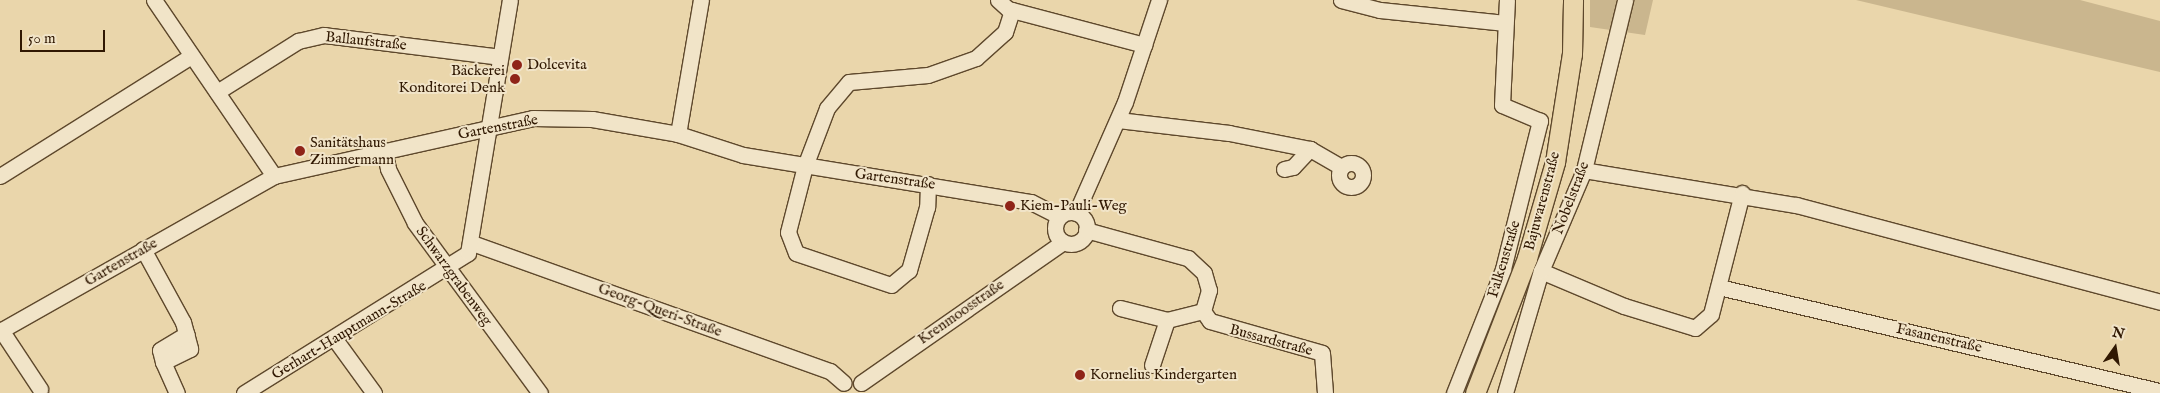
<!DOCTYPE html>
<html>
<head>
<meta charset="utf-8">
<style>
	body { margin:0 }
	#map { position:relative; width:2160px; height:393px; overflow:hidden; background:#ead6ab; font-family:"IM FELL English",serif }
	div>[style] { position:absolute }
	.green>* { inset:0; background:#cab68e }
	.roads { filter:drop-shadow(1px 0 #5e482c) drop-shadow(-1px 0 #5e482c) drop-shadow(0 1px #5e482c) drop-shadow(0 -1px #5e482c) }
	.minor>* { height:15px; margin:-7.5px; padding:0 7.5px; transform-origin:7.5px; border-radius:7.5px; background:#f1e4c8 }
	.minor>.ring { margin:-7.5px; padding:0; box-sizing:content-box; background:none; border:15px solid #f1e4c8; border-radius:50% }
	.major>* { height:19px; margin:-9.5px; padding:0 9.5px; transform-origin:9.5px; border-radius:9.5px; background:#ead6ab }
	.dots>* { width:14px; height:14px; translate:-50% -50%; box-sizing:border-box; border:2px solid #f1e4c8; border-radius:50% }
	span { translate:-50% -50%; white-space:nowrap; text-align:center; line-height:1.15; -webkit-text-stroke:4px #f1e4c8; paint-order:stroke }
	.street-label { font-size:15px; color:#301802 }
	.poi-label { font-size:15px; color:#301802 }
	.left { translate:0 -50%; text-align:left }
	.right { translate:-100% -50%; text-align:right }
	.north { position:absolute; left:2090px; top:323px; width:50px; height:50px; -webkit-text-stroke:4px #f1e4c8; paint-order:stroke; rotate:13deg; font-size:14px; font-weight:700; line-height:20px; text-align:center; color:#301802 }
	.north::after { content:''; display:block; margin:auto; width:18px; height:22px; background:#301802; clip-path:polygon(50% 0,100% 100%,50% 72%,0 100%) }
	.scale { position:absolute; left:20px; top:30px; width:85px; height:22px; box-sizing:border-box; border:2px solid #301802; border-top:0; padding-left:6px; font-size:15px; line-height:18px; white-space:nowrap; color:#301802; -webkit-text-stroke:4px #f1e4c8; paint-order:stroke }
</style>
</head>
<body>
<div id="map">
	<div class="green">
		<i style="clip-path:polygon(1590px 0,1653px 0,1645px 35px,1590px 27px)"></i>
		<i style="clip-path:polygon(1856px 0,2080px 0,2160px 21px,2160px 72px)"></i>
	</div>
	<div class="roads">
		<div class="minor">
			<i style="left:154px;top:0;width:213px;rotate:55.7deg"></i>
			<i style="left:998px;top:0;width:13px;rotate:42deg"></i>
			<i style="left:1008px;top:9px;width:141px;rotate:14.8deg"></i>
			<i style="left:1341px;top:0;width:40px;rotate:14.4deg"></i>
			<i style="left:1380px;top:10px;width:126px;rotate:5.9deg"></i>
			<i style="left:217px;top:92px;width:96px;rotate:-32.2deg"></i>
			<i style="left:298px;top:41px;width:27px;rotate:-13deg"></i>
			<i style="left:324px;top:35px;width:177px;rotate:7.1deg"></i>
			<i style="left:1118px;top:120px;width:112px;rotate:6.7deg"></i>
			<i style="left:1229px;top:133px;width:83px;rotate:11.2deg"></i>
			<i style="left:1310px;top:149px;width:36px;rotate:30deg"></i>
			<i style="left:678px;top:134px;width:136px;rotate:-80.3deg"></i>
			<i style="left:384px;top:151px;width:18px;rotate:77deg"></i>
			<i style="left:388px;top:169px;width:60px;rotate:63.4deg"></i>
			<i style="left:415px;top:223px;width:211px;rotate:53.7deg"></i>
			<i class="ring" style="left:1339px;top:163px;width:9px;height:9px"></i>
			<i style="left:1284px;top:169px;width:9px;rotate:-13deg"></i>
			<i style="left:1293px;top:167px;width:25px;rotate:-47deg"></i>
			<i style="left:1584px;top:170px;width:215px;rotate:9.4deg"></i>
			<i style="left:1796px;top:205px;width:377px;rotate:14.9deg"></i>
			<i style="left:0;top:176px;width:224px;rotate:-32.1deg"></i>
			<i style="left:928px;top:184px;width:23px;rotate:92deg"></i>
			<i style="left:927px;top:207px;width:66px;rotate:105.9deg"></i>
			<i style="left:909px;top:270px;width:23px;rotate:140deg"></i>
			<i style="left:891px;top:285px;width:100px;rotate:-161.4deg"></i>
			<i style="left:796px;top:253px;width:22px;rotate:-111deg"></i>
			<i style="left:788px;top:232px;width:68px;rotate:-75.6deg"></i>
			<i style="left:805px;top:166px;width:62px;rotate:-69.2deg"></i>
			<i style="left:827px;top:108px;width:34px;rotate:-50deg"></i>
			<i style="left:849px;top:82px;width:79px;rotate:-5.1deg"></i>
			<i style="left:928px;top:75px;width:51px;rotate:-19.5deg"></i>
			<i style="left:976px;top:58px;width:39px;rotate:-42deg"></i>
			<i style="left:1005px;top:32px;width:23px;rotate:-72deg"></i>
			<i class="ring" style="left:1055px;top:212px;width:17px;height:17px"></i>
			<i style="left:1076px;top:213px;width:121px;rotate:-66.2deg"></i>
			<i style="left:1125px;top:102px;width:108px;rotate:-71.6deg"></i>
			<i style="left:1086px;top:230px;width:106px;rotate:15.4deg"></i>
			<i style="left:1188px;top:258px;width:22px;rotate:43deg"></i>
			<i style="left:1204px;top:273px;width:18px;rotate:74deg"></i>
			<i style="left:1209px;top:290px;width:22px;rotate:106deg"></i>
			<i style="left:1203px;top:311px;width:12px;rotate:55deg"></i>
			<i style="left:1210px;top:321px;width:116px;rotate:15.9deg"></i>
			<i style="left:1322px;top:353px;width:40px;rotate:85.7deg"></i>
			<i style="left:472px;top:243px;width:380px;rotate:19.7deg"></i>
			<i style="left:830px;top:371px;width:18px;rotate:41deg"></i>
			<i style="left:143px;top:249px;width:83px;rotate:61.3deg"></i>
			<i style="left:183px;top:322px;width:28px;rotate:75deg"></i>
			<i style="left:190px;top:349px;width:30px;rotate:154deg"></i>
			<i style="left:163px;top:362px;width:34px;rotate:66deg"></i>
			<i style="left:1541px;top:271px;width:90px;rotate:22.9deg"></i>
			<i style="left:1624px;top:306px;width:74px;rotate:17.2deg"></i>
			<i style="left:1695px;top:328px;width:21px;rotate:-41deg"></i>
			<i style="left:1711px;top:314px;width:125px;rotate:-75.6deg"></i>
			<i style="left:1719px;top:287px;width:453px;rotate:13.3deg"></i>
			<i style="left:1120px;top:308px;width:49px;rotate:14.3deg"></i>
			<i style="left:1167px;top:320px;width:37px;rotate:-14deg"></i>
			<i style="left:1px;top:330px;width:71px;rotate:56.5deg"></i>
			<i style="left:0;top:331px;width:315px;rotate:-29.5deg"></i>
			<i style="left:274px;top:176px;width:265px;rotate:-12.6deg"></i>
			<i style="left:533px;top:118px;width:59px;rotate:1deg"></i>
			<i style="left:592px;top:119px;width:87px;rotate:9.9deg"></i>
			<i style="left:678px;top:134px;width:68px;rotate:17.9deg"></i>
			<i style="left:743px;top:155px;width:292px;rotate:9.3deg"></i>
			<i style="left:1031px;top:202px;width:31px;rotate:27deg"></i>
			<i style="left:334px;top:338px;width:68px;rotate:54deg"></i>
			<i style="left:163px;top:362px;width:12px;rotate:-104deg"></i>
			<i style="left:160px;top:350px;width:31px;rotate:-31deg"></i>
			<i style="left:1152px;top:365px;width:47px;rotate:-71.6deg"></i>
			<i style="left:861px;top:383px;width:246px;rotate:-34.9deg"></i>
			<i style="left:244px;top:393px;width:264px;rotate:-32deg"></i>
			<i style="left:468px;top:253px;width:256px;rotate:-80.6deg"></i>
			<i style="left:1454px;top:393px;width:133px;rotate:-68.4deg"></i>
			<i style="left:1503px;top:269px;width:153px;rotate:-76deg"></i>
			<i style="left:1540px;top:121px;width:41px;rotate:-157.2deg"></i>
			<i style="left:1502px;top:105px;width:105px;rotate:-87.3deg"></i>
			<i style="left:1505px;top:393px;width:127px;rotate:-73.6deg"></i>
			<i style="left:1541px;top:271px;width:110px;rotate:-66.9deg"></i>
			<i style="left:1584px;top:170px;width:175px;rotate:-76.4deg"></i>
		</div>
		<div class="major">
			<i style="left:1475px;top:393px;width:145px;rotate:-68.9deg"></i>
			<i style="left:1527px;top:258px;width:100px;rotate:-73.7deg"></i>
			<i style="left:1555px;top:162px;width:109px;rotate:-81.1deg"></i>
			<i style="left:1572px;top:54px;width:54px;rotate:-88.9deg"></i>
		</div>
	</div>
	<div class="dots">
		<i style="left:517px;top:65px;background:#8f2418"></i>
		<i style="left:515px;top:79px;background:#8f2418"></i>
		<i style="left:300px;top:151px;background:#8f2418"></i>
		<i style="left:1010px;top:206px;background:#8f2418"></i>
		<i style="left:1080px;top:375px;background:#8f2418"></i>
	</div>
	<div class="street-label">
		<span style="left:366px;top:41px;rotate:6deg">Ballaufstraße</span>
		<span style="left:498px;top:127px;rotate:-11deg">Gartenstraße</span>
		<span style="left:895px;top:179px;rotate:8deg">Gartenstraße</span>
		<span style="left:1571px;top:198px;rotate:-69deg">Nobelstraße</span>
		<span style="left:1542px;top:201px;rotate:-75deg">Bajuwarenstraße</span>
		<span style="left:1504px;top:259px;rotate:-73deg">Falkenstraße</span>
		<span style="left:121px;top:262px;rotate:-30deg">Gartenstraße</span>
		<span style="left:454px;top:276px;rotate:54deg">Schwarzgrabenweg</span>
		<span style="left:660px;top:310px;rotate:20deg">Georg-Queri-Straße</span>
		<span style="left:961px;top:312px;rotate:-35deg">Krenmoosstraße</span>
		<span style="left:349px;top:330px;rotate:-31deg">Gerhart-Hauptmann-Straße</span>
		<span style="left:1939px;top:338px;rotate:13deg">Fasanenstraße</span>
		<span style="left:1271px;top:340px;rotate:15deg">Bussardstraße</span>
	</div>
	<div class="poi-label">
		<span class="left" style="left:527px;top:65px">Dolcevita</span>
		<span class="right" style="left:505px;top:79px">Bäckerei<br>Konditorei Denk</span>
		<span class="left" style="left:310px;top:151px">Sanitätshaus<br>Zimmermann</span>
		<span class="left" style="left:1020px;top:206px">Kiem-Pauli-Weg</span>
		<span class="left" style="left:1090px;top:375px">Kornelius Kindergarten</span>
	</div>
	<div class="north">N</div>
	<div class="scale">50 m</div>
</div>
</body>
</html>
